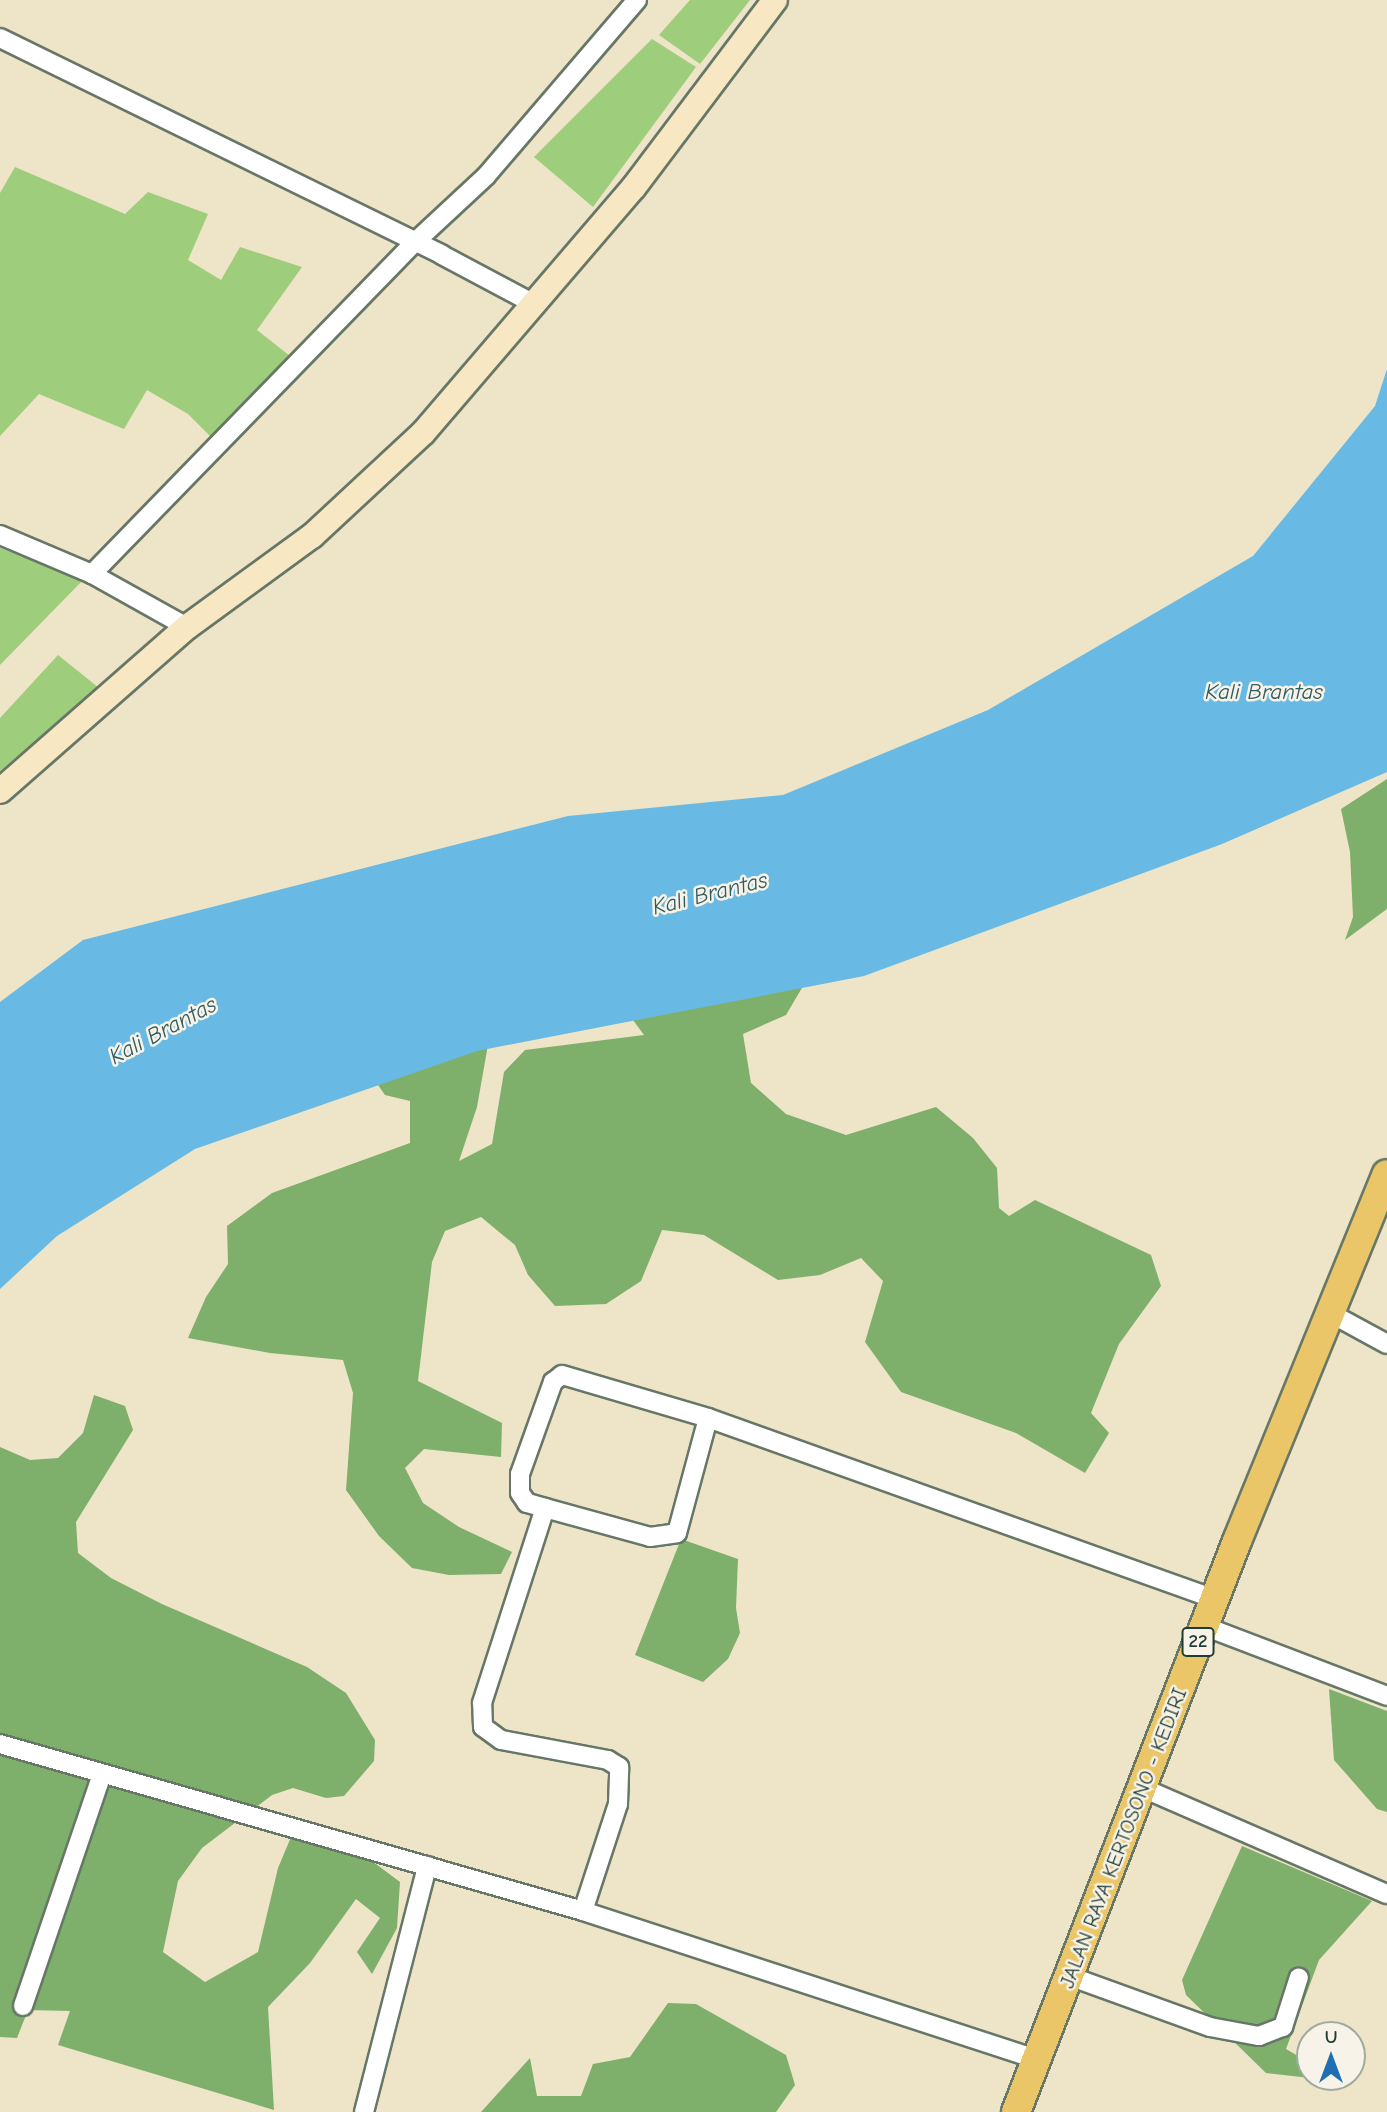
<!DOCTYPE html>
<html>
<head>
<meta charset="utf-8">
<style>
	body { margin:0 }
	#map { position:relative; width:1387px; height:2112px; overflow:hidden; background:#eee4c7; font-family:"Comic Neue",sans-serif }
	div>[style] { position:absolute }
	.green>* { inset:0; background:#9ecd7b }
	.forest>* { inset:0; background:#7eb06b }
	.water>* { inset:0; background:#68bae4 }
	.roads { filter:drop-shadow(2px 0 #677767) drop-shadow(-2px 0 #677767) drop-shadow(0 2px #677767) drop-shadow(0 -2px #677767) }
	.minor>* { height:18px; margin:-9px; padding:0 9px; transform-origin:9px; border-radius:9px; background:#fff }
	.secondary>* { height:24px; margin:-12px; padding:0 12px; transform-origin:12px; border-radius:12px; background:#f7e8c3 }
	.trunk>* { height:28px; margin:-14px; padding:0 14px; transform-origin:14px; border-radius:14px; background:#ebc669 }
	span { translate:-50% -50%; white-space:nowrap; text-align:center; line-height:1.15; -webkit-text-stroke:5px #f7f3e8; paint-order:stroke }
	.shield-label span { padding:2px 5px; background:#f7f3e8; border:2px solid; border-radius:5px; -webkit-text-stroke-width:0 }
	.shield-label { font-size:19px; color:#1f3d34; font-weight:700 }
	.street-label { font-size:21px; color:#1f3d34 }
	.water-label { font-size:23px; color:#315c60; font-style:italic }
	.north { position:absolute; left:1296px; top:2021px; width:70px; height:70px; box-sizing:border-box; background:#f7f3e8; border:2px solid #a1aaa0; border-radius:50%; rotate:0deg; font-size:19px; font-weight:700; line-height:28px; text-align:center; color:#1f3d34 }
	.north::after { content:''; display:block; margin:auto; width:24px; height:32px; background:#1f6fb2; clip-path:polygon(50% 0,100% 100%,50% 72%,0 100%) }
</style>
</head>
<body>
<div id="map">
	<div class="green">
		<i style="clip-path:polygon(690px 0,750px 0,700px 64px,659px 35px)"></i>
		<i style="clip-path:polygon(652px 39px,696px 67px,593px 207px,534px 157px)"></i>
		<i style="clip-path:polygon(15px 167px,125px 214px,148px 192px,208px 214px,188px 260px,221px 280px,240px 247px,302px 267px,257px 330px,290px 356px,211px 437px,188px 414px,147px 390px,124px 429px,39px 394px,0 436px,0 193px)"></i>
		<i style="clip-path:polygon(0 548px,83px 580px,0 665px)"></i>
		<i style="clip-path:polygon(58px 655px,99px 688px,0 771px,0 718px)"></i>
	</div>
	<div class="forest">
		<i style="clip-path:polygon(1387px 779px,1387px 909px,1345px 940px,1353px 917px,1350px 852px,1341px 809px)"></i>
		<i style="clip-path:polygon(809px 976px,786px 1015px,743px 1034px,751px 1083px,786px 1114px,846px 1135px,936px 1107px,973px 1138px,997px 1168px,999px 1208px,1009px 1216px,1035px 1200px,1151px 1255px,1161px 1286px,1119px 1344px,1091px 1413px,1109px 1433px,1085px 1473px,1016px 1433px,901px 1392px,865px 1342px,883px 1281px,861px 1258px,820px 1275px,778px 1280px,704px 1235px,662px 1230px,641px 1281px,606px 1304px,555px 1306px,528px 1275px,515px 1245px,481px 1217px,445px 1231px,432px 1262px,418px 1381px,502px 1423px,501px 1457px,424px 1449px,405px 1468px,423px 1503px,459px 1527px,512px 1552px,501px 1574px,449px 1575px,412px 1568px,379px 1536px,346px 1490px,353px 1393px,343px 1360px,270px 1353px,188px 1338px,206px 1297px,228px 1264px,227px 1226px,272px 1193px,410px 1143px,410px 1101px,385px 1095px,362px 1062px,492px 1022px,477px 1107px,459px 1161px,492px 1144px,504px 1072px,525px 1050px,644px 1035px,614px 994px)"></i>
		<i style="clip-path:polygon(94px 1395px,125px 1406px,133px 1430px,76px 1522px,78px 1553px,111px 1578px,162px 1604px,307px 1667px,346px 1693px,375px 1740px,374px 1761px,344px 1796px,326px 1798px,293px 1788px,272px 1795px,202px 1848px,178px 1881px,163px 1952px,205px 1982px,258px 1952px,278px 1868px,294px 1830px,364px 1855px,400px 1882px,397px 1928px,372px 1974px,357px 1952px,380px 1918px,356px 1899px,310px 1963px,268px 2007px,274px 2110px,58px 2045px,70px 2011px,28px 2010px,17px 2038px,0 2037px,0 1447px,30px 1460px,58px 1458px,83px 1433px)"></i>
		<i style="clip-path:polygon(681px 1539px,738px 1559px,736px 1608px,740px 1633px,728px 1659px,703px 1682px,635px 1655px)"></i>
		<i style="clip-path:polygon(1329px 1689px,1387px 1711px,1387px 1812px,1377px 1809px,1334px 1760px)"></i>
		<i style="clip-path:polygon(1242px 1846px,1372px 1901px,1319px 1960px,1286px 2049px,1310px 2063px,1310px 2077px,1336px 2077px,1346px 2082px,1266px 2073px,1186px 1995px,1182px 1980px)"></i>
		<i style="clip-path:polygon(668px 2003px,696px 2004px,786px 2055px,795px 2085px,776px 2112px,481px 2112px,530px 2058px,537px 2096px,581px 2096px,593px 2064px,630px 2057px)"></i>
	</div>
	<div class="water">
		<i style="clip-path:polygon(1387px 369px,1387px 772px,1222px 844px,864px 976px,477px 1051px,195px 1149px,57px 1236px,0 1289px,0 1002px,83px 940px,568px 816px,783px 795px,988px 710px,1253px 556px,1375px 406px)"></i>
	</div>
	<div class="roads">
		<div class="minor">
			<i style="left:0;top:38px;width:492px;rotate:26.1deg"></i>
			<i style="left:442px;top:255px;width:106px;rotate:28deg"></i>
			<i style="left:0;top:535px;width:100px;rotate:23deg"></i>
			<i style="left:92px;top:574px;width:109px;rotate:29.2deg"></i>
			<i style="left:92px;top:574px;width:462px;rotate:-45.8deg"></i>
			<i style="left:414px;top:243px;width:98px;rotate:-42.9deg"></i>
			<i style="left:486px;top:176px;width:232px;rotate:-49.4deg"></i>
			<i style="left:1328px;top:1312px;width:67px;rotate:28.5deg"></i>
			<i style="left:545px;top:1508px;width:19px;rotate:-164deg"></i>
			<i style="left:527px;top:1503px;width:12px;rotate:-125deg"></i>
			<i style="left:520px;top:1493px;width:19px;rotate:-90deg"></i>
			<i style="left:520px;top:1474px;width:98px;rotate:-70.3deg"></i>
			<i style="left:553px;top:1382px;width:11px;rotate:-38deg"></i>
			<i style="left:562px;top:1375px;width:152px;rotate:16.4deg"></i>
			<i style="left:1204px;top:1626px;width:196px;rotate:20.9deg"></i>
			<i style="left:0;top:1744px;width:606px;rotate:15.98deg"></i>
			<i style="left:583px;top:1911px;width:476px;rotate:18.1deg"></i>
			<i style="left:1143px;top:1788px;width:266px;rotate:23.5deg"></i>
			<i style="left:583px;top:1911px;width:113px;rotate:-71.9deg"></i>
			<i style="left:618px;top:1804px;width:37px;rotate:-88deg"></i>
			<i style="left:619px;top:1767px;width:13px;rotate:-148deg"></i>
			<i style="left:608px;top:1760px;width:109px;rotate:-169.4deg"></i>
			<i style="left:501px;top:1740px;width:22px;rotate:-144deg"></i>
			<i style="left:483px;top:1727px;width:24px;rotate:-92deg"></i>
			<i style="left:482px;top:1703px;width:205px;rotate:-72.1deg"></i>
			<i style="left:545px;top:1508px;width:109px;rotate:15.4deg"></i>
			<i style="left:650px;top:1537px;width:27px;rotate:-8deg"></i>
			<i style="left:677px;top:1533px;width:119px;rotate:-74.9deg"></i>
			<i style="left:708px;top:1418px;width:538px;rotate:19.65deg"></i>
			<i style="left:1069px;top:1976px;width:150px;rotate:19.9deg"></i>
			<i style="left:1210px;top:2027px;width:50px;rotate:10.4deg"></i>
			<i style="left:1259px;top:2036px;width:26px;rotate:-21deg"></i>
			<i style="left:1283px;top:2027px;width:52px;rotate:-72.3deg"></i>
			<i style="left:23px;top:2006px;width:245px;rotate:-71.2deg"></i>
			<i style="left:364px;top:2112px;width:254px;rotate:-75.6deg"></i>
		</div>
		<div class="secondary">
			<i style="left:0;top:791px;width:249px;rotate:-41.3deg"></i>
			<i style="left:187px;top:627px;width:155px;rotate:-36.1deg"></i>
			<i style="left:312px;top:536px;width:151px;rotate:-42.9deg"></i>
			<i style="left:423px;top:433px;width:324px;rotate:-49.4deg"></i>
			<i style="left:634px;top:187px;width:234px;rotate:-53deg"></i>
		</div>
		<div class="trunk">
			<i style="left:1016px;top:2112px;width:612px;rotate:-68.84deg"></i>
			<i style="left:1237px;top:1541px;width:396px;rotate:-67.8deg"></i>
		</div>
	</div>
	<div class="shield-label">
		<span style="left:1198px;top:1642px">22</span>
	</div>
	<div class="street-label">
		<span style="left:1123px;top:1838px;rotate:-69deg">JALAN RAYA KERTOSONO - KEDIRI</span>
	</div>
	<div class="water-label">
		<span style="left:1264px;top:692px">Kali Brantas</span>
		<span style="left:710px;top:894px;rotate:-14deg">Kali Brantas</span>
		<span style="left:163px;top:1031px;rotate:-28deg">Kali Brantas</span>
	</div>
	<div class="north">U</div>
</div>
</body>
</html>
